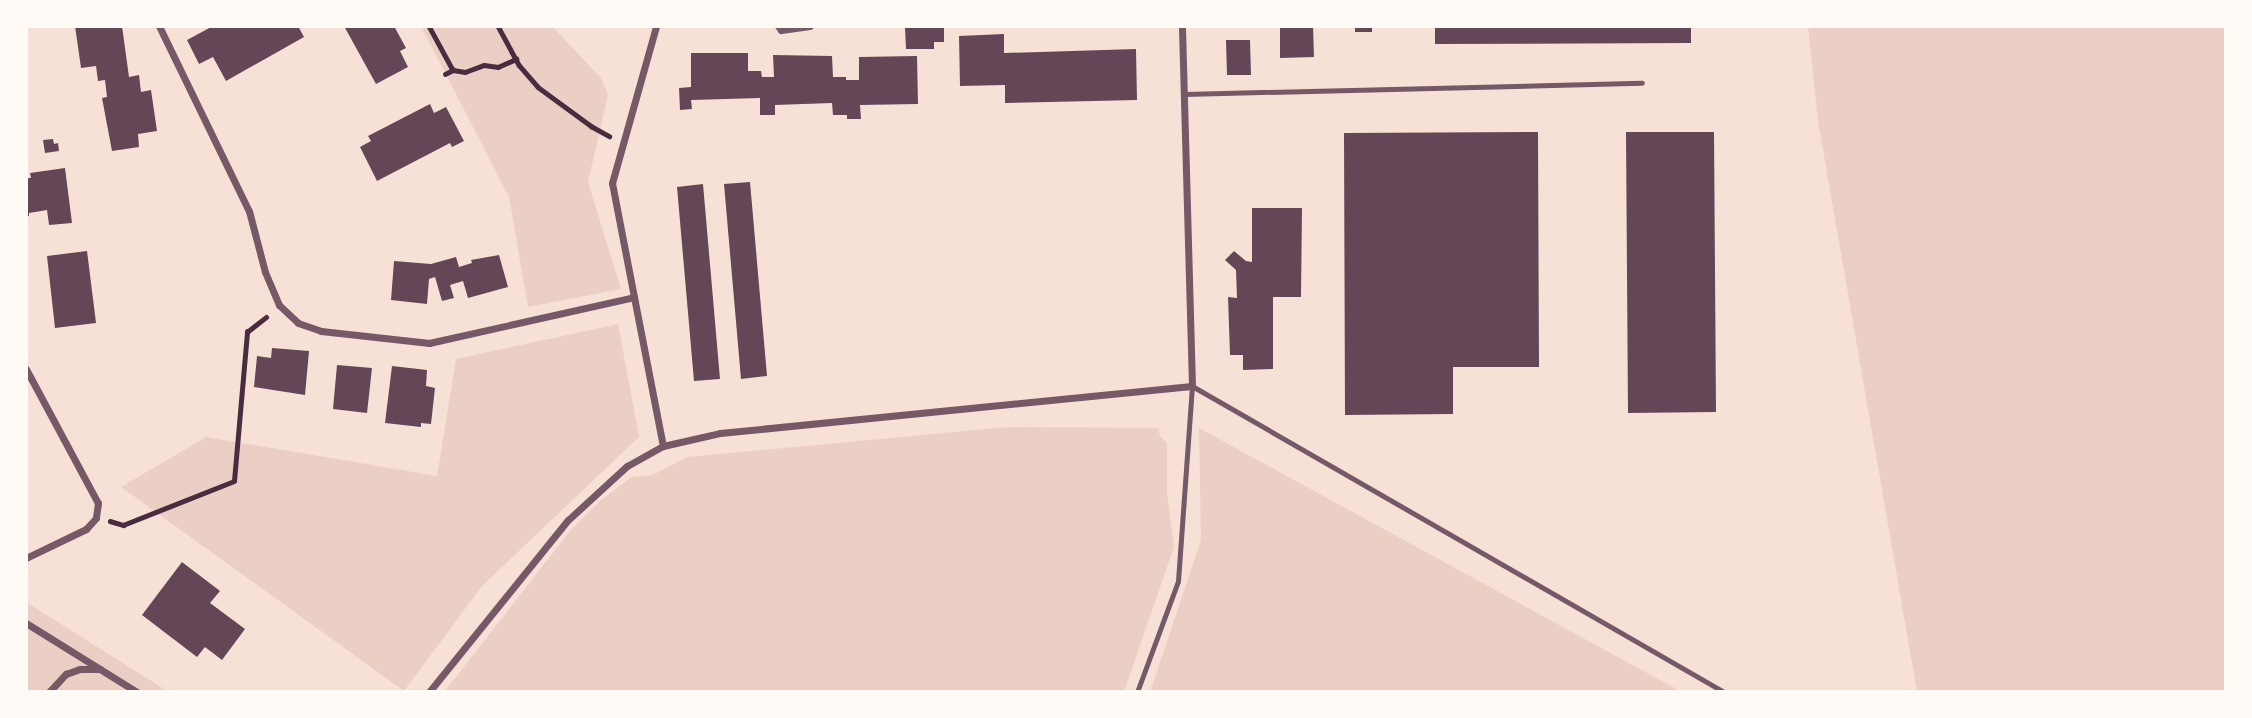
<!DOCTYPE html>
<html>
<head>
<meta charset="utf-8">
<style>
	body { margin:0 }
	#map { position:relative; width:2252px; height:718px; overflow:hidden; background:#f7e1d7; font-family:"Source Sans 3",sans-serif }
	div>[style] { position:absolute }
	.green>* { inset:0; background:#ebcfc5 }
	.building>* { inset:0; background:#644757 }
	.path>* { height:4.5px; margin:-2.25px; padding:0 2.25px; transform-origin:2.25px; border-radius:2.25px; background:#4a2c40 }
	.service>* { height:5px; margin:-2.5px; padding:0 2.5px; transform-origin:2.5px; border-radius:2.5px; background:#755966 }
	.minor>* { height:7px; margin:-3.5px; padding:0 3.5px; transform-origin:3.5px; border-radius:3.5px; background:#755966 }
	span { translate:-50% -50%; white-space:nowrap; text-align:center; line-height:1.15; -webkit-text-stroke:5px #fffaf5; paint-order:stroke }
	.frame { position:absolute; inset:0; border:28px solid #fffaf5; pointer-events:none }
</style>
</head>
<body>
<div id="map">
	<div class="green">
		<i style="clip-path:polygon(421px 26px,552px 26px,601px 78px,608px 95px,588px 182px,621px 289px,528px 307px,509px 197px)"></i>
		<i style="clip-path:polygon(1808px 26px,2226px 26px,2226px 692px,1917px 692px,1818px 121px)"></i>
		<i style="clip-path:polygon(618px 324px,639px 437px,482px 586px,404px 691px,121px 487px,206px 437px,437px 476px,456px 359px)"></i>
		<i style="clip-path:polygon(1008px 427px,1158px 428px,1160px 436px,1167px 443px,1167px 493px,1174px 547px,1124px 692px,444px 692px,570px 531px,600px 501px,632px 477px,653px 475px,687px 457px)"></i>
		<i style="clip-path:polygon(1199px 428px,1671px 686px,1681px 692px,1150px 692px,1201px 540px)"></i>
		<i style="clip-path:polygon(26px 602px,169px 692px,26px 692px)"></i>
	</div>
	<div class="building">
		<i style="clip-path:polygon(75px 26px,122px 26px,129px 77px,139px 75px,141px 92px,151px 90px,157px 131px,138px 134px,139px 147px,112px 151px,102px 98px,107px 97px,105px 80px,98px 81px,96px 66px,81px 68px)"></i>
		<i style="clip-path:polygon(213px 26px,298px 26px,304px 37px,226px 81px,213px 57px,199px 64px,187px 40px)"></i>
		<i style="clip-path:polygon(344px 26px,394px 26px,406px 48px,400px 51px,408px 67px,376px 84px)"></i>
		<i style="clip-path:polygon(1280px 26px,1313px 26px,1314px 57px,1280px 58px)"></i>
		<i style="clip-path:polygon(1355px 26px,1372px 26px,1372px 32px,1355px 32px)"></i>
		<i style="clip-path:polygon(1435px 26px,1691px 26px,1691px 43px,1435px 44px)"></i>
		<i style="clip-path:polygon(944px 27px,944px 42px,934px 42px,934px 49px,906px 49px,905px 28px)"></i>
		<i style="clip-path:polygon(1004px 34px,1004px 53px,1136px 49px,1137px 100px,1005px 103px,1005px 85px,960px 86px,959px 36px)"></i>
		<i style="clip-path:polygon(1226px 40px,1250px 40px,1251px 75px,1227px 75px)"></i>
		<i style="clip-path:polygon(691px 53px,748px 53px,748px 71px,761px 71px,762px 77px,774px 77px,773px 55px,832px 56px,833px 77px,846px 77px,846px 80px,859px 80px,859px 57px,917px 56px,918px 104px,860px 105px,861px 119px,847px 119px,847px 115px,833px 115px,832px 103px,775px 105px,775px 115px,760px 115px,760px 98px,691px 100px,692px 109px,680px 110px,679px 88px,691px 87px)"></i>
		<i style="clip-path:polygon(430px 104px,434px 113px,446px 107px,464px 141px,452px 147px,450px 143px,377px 181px,360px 147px,371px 141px,368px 136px)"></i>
		<i style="clip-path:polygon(1538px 132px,1539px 367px,1453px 367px,1453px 414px,1345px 415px,1344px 133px)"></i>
		<i style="clip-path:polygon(1626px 132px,1714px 132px,1716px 412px,1628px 413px)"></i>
		<i style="clip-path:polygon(53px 139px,54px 144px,58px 143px,59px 151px,45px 153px,43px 140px)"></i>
		<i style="clip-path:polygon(65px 168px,72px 223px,49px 225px,47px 210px,29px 213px,29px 216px,26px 217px,26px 178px,31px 178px,30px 173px)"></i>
		<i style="clip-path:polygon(750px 182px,767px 376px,741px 379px,724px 184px)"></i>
		<i style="clip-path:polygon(703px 184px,720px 379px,694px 381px,677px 187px)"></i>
		<i style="clip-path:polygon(1252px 208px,1302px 208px,1301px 297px,1273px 297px,1273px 369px,1243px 370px,1243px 355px,1230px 355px,1228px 297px,1237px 298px,1236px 270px,1225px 260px,1234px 251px,1246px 261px,1252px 262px)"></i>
		<i style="clip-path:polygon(87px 251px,96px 323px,55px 328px,47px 256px)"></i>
		<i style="clip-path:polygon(499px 255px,508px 287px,468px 298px,463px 281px,450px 285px,454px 298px,442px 301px,435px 277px,429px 279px,427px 304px,391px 300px,394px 261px,431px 264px,456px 257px,459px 267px,472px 263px,471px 260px)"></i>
		<i style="clip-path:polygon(272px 348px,309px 351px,305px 395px,254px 387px,257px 356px,271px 358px)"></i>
		<i style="clip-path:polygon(337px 365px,372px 368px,367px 413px,333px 409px)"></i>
		<i style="clip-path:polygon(392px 366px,427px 370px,426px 386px,435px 388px,431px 424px,421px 423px,421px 427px,385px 423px)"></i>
		<i style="clip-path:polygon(182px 562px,220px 591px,210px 603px,245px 629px,222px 660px,205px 647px,197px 657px,142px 615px)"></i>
	</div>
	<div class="path">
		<i style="left:429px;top:26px;width:50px;rotate:61.4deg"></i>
		<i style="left:453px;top:70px;width:12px;rotate:9deg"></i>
		<i style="left:465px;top:72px;width:20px;rotate:-20deg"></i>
		<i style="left:484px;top:65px;width:14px;rotate:8deg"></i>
		<i style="left:498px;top:67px;width:20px;rotate:-24deg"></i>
		<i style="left:498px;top:26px;width:44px;rotate:61.7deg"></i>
		<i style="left:519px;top:65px;width:29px;rotate:49deg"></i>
		<i style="left:538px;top:87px;width:66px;rotate:36.3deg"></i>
		<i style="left:591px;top:126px;width:21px;rotate:29deg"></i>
		<i style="left:445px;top:74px;width:9px;rotate:-27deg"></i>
		<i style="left:110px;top:521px;width:14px;rotate:17deg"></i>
		<i style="left:123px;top:525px;width:119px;rotate:-21.6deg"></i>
		<i style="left:234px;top:481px;width:150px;rotate:-85deg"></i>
		<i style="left:247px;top:332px;width:24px;rotate:-38deg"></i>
	</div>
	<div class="service">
		<i style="left:1184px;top:94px;width:458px;rotate:-1.4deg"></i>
		<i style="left:1137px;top:692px;width:118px;rotate:-69.7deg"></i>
		<i style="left:1178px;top:581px;width:196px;rotate:-85.9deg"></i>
		<i style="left:1192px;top:386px;width:614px;rotate:29.91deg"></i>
	</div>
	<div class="minor">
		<i style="left:159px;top:26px;width:206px;rotate:64.1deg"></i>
		<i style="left:249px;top:211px;width:63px;rotate:75.3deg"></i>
		<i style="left:265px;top:272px;width:36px;rotate:67deg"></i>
		<i style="left:279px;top:305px;width:26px;rotate:43deg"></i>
		<i style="left:298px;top:323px;width:24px;rotate:19deg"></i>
		<i style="left:321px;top:331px;width:109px;rotate:6.3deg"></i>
		<i style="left:429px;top:343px;width:210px;rotate:-12.6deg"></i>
		<i style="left:634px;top:297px;width:152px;rotate:79deg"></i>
		<i style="left:778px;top:26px;width:5px;rotate:53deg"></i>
		<i style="left:781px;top:30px;width:29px;rotate:-8deg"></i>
		<i style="left:634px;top:297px;width:116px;rotate:-100.9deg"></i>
		<i style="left:612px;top:183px;width:163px;rotate:-74.3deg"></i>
		<i style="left:26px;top:369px;width:152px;rotate:61.8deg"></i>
		<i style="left:98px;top:503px;width:15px;rotate:98deg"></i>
		<i style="left:96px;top:518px;width:15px;rotate:132deg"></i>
		<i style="left:86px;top:529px;width:67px;rotate:154.2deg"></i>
		<i style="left:26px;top:623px;width:131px;rotate:31.9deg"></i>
		<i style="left:49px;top:692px;width:25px;rotate:-47deg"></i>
		<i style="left:66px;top:674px;width:15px;rotate:-20deg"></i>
		<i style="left:80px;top:669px;width:20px"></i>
		<i style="left:429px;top:692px;width:221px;rotate:-51.1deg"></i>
		<i style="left:568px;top:520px;width:80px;rotate:-42.5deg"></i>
		<i style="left:627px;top:466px;width:41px;rotate:-29.1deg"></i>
		<i style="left:663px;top:446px;width:58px;rotate:-12.8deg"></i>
		<i style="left:720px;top:433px;width:474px;rotate:-5.7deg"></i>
		<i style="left:1192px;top:386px;width:360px;rotate:-91.6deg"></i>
	</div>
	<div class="frame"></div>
</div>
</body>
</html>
